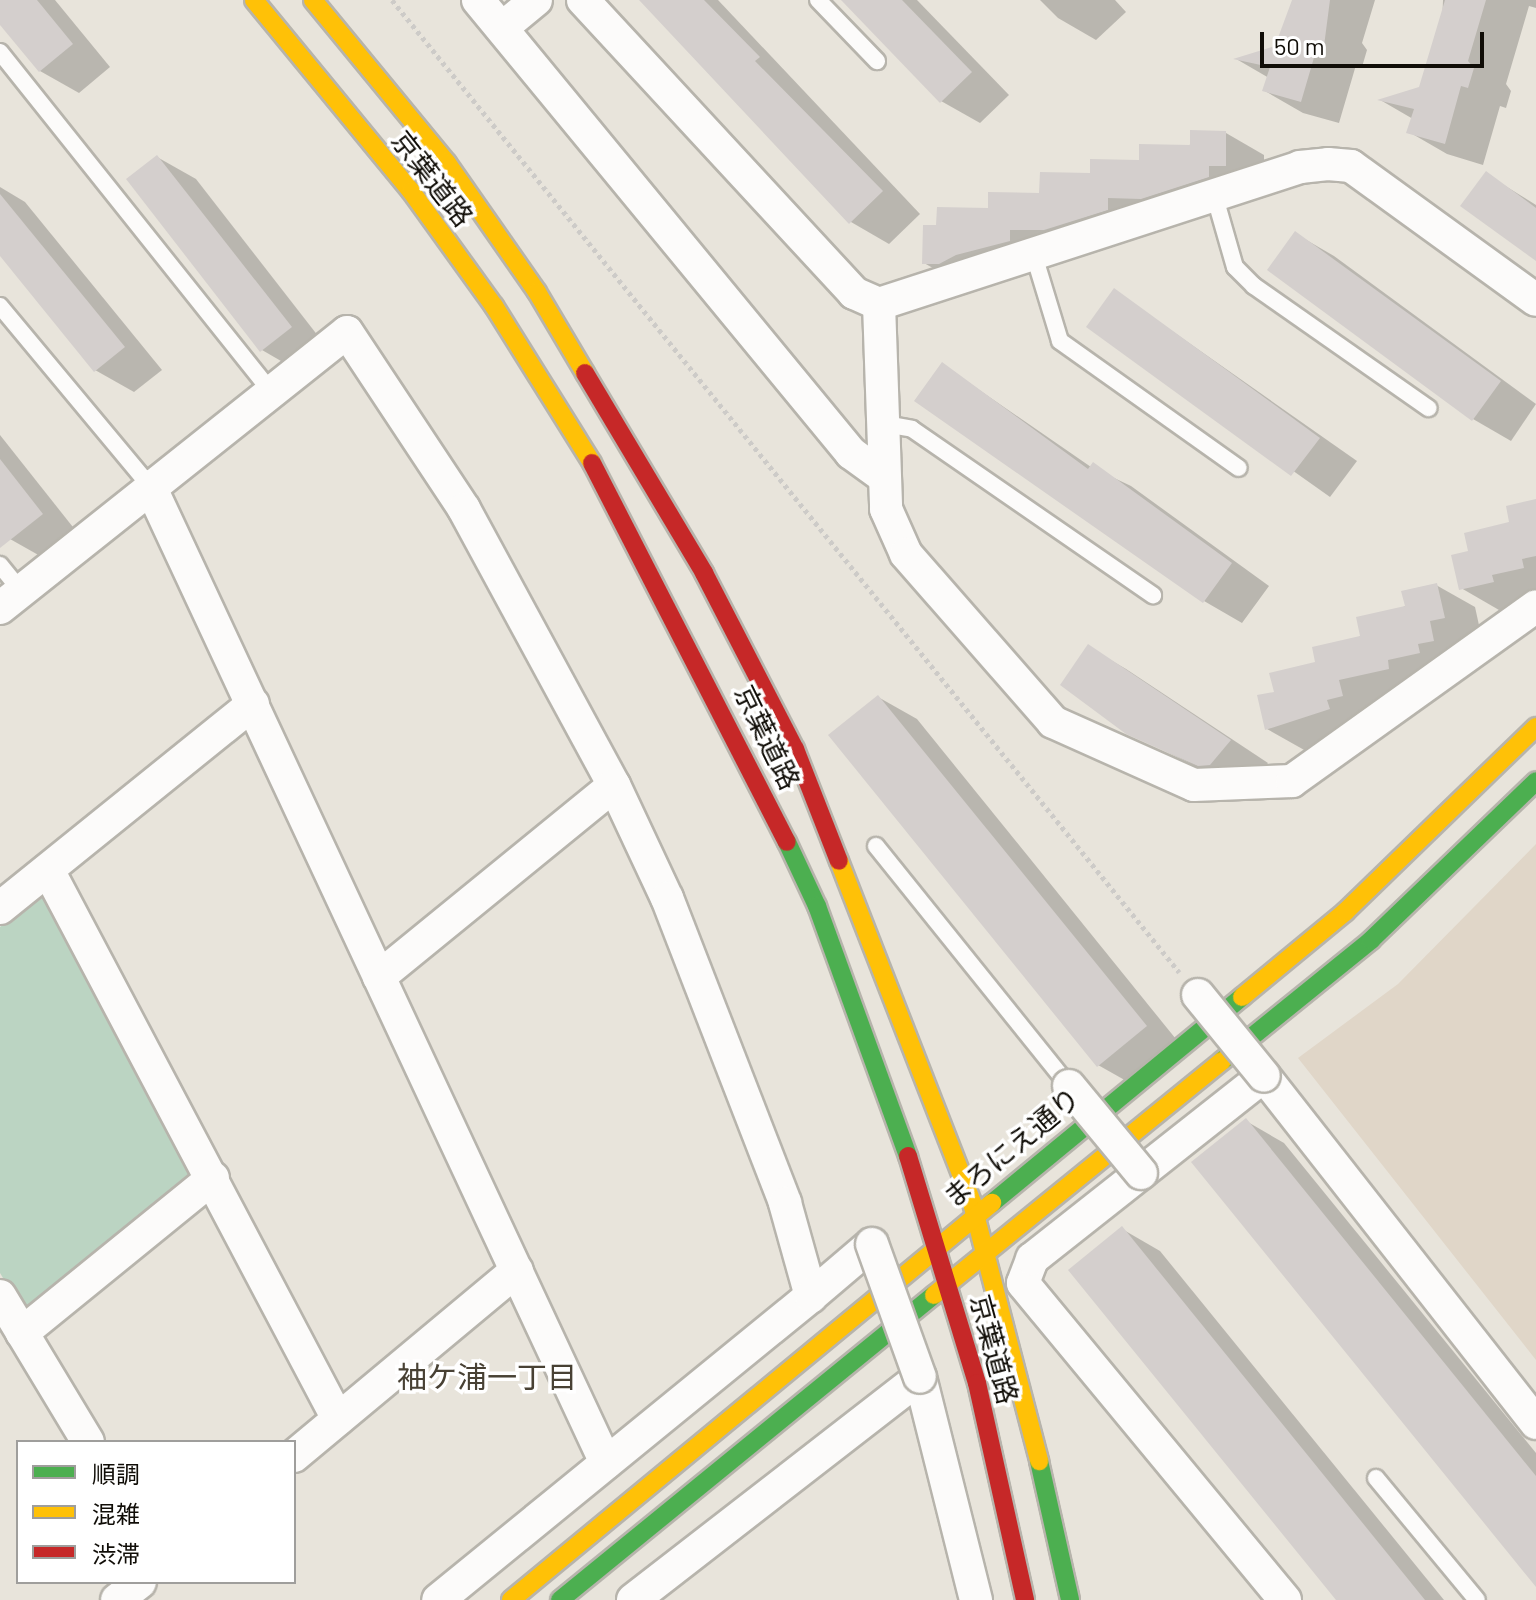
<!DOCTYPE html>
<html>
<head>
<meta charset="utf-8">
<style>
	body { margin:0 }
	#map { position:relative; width:1536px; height:1600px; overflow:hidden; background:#e8e4db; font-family:Barlow,"Noto Sans JP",sans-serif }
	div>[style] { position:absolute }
	.education>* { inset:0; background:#e0d6c8 }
	.green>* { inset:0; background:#bbd4c2 }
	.shadow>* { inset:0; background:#0003 }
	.building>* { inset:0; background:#d4cfcd }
	.path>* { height:5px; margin-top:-2.5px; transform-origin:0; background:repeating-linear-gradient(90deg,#cdcbc8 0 4px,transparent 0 8px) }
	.roads { filter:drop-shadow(2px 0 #b7b4ac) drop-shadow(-2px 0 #b7b4ac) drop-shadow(0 2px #b7b4ac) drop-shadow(0 -2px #b7b4ac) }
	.lane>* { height:16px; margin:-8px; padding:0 8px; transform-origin:8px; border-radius:8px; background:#fcfbfa }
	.street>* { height:32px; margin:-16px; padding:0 16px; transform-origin:16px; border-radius:16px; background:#fcfbfa }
	.fast>* { height:18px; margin:-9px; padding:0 9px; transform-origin:9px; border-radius:9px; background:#4caf50 }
	.slow>* { height:18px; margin:-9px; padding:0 9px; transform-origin:9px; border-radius:9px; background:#ffc107 }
	.jam>* { height:18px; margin:-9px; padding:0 9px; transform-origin:9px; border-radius:9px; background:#c62828 }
	.bridges { filter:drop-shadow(2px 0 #b7b4ac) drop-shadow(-2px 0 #b7b4ac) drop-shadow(0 2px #b7b4ac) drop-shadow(0 -2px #b7b4ac) }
	.street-bridge>* { height:32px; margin:-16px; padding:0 16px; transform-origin:16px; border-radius:16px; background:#fcfbfa }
	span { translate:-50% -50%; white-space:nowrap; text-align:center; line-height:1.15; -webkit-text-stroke:7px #fff; paint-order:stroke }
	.street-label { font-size:28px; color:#100d07 }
	.neighbourhood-label { font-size:30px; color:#484134 }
	.legend { position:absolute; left:16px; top:1440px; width:280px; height:144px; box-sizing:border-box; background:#fff; border:2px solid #9f9e9c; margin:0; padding:10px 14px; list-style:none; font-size:24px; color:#100d07 }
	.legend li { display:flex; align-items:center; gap:16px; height:40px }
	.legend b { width:40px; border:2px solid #9f9e9c }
	.scale { position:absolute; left:1260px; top:32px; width:224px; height:36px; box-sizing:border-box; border:4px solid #100d07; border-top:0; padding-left:10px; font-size:24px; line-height:28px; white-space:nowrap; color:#100d07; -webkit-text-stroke:6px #fff; paint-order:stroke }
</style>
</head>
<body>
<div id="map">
	<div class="education">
		<i style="clip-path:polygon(1536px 844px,1536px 1360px,1298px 1058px,1398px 984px)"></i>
	</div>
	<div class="green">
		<i style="clip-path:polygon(48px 888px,200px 1177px,26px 1316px,0 1273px,0 927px)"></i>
	</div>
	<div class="shadow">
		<i style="clip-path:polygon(0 0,55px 0,110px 67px,79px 93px,40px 71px,0 21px)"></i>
		<i style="clip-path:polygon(641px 0,718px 0,920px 214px,889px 244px,851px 222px)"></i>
		<i style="clip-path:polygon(844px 0,917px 0,1009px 95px,980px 123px,941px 101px)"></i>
		<i style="clip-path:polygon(1040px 0,1115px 0,1126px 12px,1096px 40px,1058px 18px)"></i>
		<i style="clip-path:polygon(1294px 0,1375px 0,1362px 43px,1367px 50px,1362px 67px,1356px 65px,1339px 123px,1303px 113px,1265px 91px,1269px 78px,1238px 60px,1277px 48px)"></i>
		<i style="clip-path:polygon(1443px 0,1536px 0,1536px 8px,1529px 6px,1506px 84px,1511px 91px,1506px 108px,1500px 106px,1483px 165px,1447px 154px,1409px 132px,1413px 119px,1382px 101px,1420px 89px,1442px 26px)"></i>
		<i style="clip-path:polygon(1226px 133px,1264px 155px,1264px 187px,963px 285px,924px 263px,938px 227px)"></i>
		<i style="clip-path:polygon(157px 157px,196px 179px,329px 350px,300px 372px,262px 350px)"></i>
		<i style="clip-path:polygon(1486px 174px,1536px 205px,1536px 259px)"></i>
		<i style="clip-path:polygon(0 187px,25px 202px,162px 370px,134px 392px,95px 370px,0 253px)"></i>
		<i style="clip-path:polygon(1296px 234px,1334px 256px,1536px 404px,1511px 441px,1473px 419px)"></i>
		<i style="clip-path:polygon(1115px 291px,1357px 461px,1330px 497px,1089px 326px)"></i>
		<i style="clip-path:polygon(943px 365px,1091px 467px,1131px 486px,1269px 586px,1242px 623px,1204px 601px)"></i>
		<i style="clip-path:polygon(0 435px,80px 536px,49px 561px,10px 539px,0 526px)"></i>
		<i style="clip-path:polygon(1536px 502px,1536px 598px,1499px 610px,1461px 588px,1470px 552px)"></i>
		<i style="clip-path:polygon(1436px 585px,1475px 607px,1482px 639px,1337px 744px,1306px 751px,1267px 729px,1276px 693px)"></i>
		<i style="clip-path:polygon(1088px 647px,1126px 669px,1268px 763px,1249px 786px,1238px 787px,1127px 732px)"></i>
		<i style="clip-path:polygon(878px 697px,917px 719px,1184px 1049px,1137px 1087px,1098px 1065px)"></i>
		<i style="clip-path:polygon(1246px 1121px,1284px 1143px,1536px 1453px,1536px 1584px)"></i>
		<i style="clip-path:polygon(1122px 1229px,1160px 1251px,1444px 1600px,1339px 1600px)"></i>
	</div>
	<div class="building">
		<i style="clip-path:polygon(0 0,37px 0,73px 44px,39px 72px,0 25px)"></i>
		<i style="clip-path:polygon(639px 0,704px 0,760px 57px,755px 61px,883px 191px,849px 224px)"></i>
		<i style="clip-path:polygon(841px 0,902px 0,972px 72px,940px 103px)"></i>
		<i style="clip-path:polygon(1292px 0,1330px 0,1324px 46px,1318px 44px,1301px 102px,1262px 91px,1270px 67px,1233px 59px,1275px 46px)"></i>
		<i style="clip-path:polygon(1445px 0,1486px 0,1468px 61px,1474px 68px,1468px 88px,1461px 86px,1445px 144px,1406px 133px,1414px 109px,1377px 100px,1419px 87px)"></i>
		<i style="clip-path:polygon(1190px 130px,1226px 131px,1226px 166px,1209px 166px,1209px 177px,1141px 199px,1108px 198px,1108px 210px,1044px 230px,1010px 230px,1010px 241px,956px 255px,939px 264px,922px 264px,923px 225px,936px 225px,937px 207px,988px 208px,988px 192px,1039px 193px,1040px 172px,1090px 173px,1090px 159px,1139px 160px,1139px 144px,1190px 145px)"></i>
		<i style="clip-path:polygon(157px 155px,292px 327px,260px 352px,126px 179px)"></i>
		<i style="clip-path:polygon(1486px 171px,1536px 208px,1536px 261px,1460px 206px)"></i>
		<i style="clip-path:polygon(0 194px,125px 347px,94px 372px,0 256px)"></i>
		<i style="clip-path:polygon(1295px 231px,1501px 381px,1472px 421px,1267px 270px)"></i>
		<i style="clip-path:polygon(1114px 288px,1320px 438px,1291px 476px,1086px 327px)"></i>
		<i style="clip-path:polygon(942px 362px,1088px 469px,1093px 462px,1232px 563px,1203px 603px,914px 401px)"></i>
		<i style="clip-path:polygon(0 459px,43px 514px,0 548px)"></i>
		<i style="clip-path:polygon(1536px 499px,1536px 556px,1522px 559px,1524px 568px,1492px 575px,1494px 582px,1459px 590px,1451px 555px,1468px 551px,1464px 533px,1509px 522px,1506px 506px)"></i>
		<i style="clip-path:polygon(1437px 583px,1445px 618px,1430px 621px,1434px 641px,1418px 644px,1420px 653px,1388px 660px,1389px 669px,1339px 680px,1343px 696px,1327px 700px,1330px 709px,1265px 730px,1257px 695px,1274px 692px,1269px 673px,1315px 662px,1312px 647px,1360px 636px,1356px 617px,1405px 606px,1401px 591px)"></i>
		<i style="clip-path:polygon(1088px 644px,1231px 740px,1210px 765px,1198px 766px,1126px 734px,1060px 685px)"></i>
		<i style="clip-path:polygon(878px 695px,1147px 1026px,1097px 1067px,828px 735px)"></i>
		<i style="clip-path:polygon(1246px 1118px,1536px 1476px,1536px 1587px,1191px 1162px)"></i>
		<i style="clip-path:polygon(1122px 1226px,1425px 1600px,1336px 1600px,1068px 1270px)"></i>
	</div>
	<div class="path">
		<i style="left:392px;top:0;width:1251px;rotate:51deg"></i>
	</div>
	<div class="roads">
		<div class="lane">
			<i style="left:818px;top:0;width:85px;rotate:46deg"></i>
			<i style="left:0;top:52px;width:435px;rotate:51.4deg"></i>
			<i style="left:1214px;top:194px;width:76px;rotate:74deg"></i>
			<i style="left:1235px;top:267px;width:27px;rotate:45deg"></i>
			<i style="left:1254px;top:286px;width:213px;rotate:35deg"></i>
			<i style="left:1033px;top:252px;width:93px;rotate:73.1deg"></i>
			<i style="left:1060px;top:341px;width:219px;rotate:35.4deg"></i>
			<i style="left:0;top:306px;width:234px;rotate:50.2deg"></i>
			<i style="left:885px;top:424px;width:27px;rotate:10deg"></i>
			<i style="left:912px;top:429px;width:293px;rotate:34.6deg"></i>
			<i style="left:0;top:565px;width:33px;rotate:51deg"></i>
			<i style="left:876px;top:846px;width:308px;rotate:51.2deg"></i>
			<i style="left:1376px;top:1478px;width:158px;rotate:50.4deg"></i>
		</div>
		<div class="street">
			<i style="left:478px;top:0;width:587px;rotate:50.53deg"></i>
			<i style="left:851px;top:453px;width:41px;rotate:36deg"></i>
			<i style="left:583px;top:0;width:399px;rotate:47.2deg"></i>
			<i style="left:854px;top:293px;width:27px;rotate:24deg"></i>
			<i style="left:879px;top:304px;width:443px;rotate:-18deg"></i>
			<i style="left:1300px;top:167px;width:28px;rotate:-6deg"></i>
			<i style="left:1328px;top:164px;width:23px;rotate:5deg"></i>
			<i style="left:1351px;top:166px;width:228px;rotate:35.9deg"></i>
			<i style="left:502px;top:28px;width:44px;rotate:-39.5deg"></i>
			<i style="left:879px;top:304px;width:205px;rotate:88deg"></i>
			<i style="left:886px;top:509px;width:49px;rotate:66deg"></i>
			<i style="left:906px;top:554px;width:223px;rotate:48.8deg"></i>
			<i style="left:1053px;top:722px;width:154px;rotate:24.1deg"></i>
			<i style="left:1194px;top:785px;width:98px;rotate:-2.3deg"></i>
			<i style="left:1292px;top:781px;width:300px;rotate:-35.6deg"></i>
			<i style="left:150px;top:486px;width:1078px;rotate:64.98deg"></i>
			<i style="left:0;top:608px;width:443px;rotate:-38.5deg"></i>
			<i style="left:347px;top:332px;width:212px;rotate:56.5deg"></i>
			<i style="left:464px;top:509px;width:314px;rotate:61.5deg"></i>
			<i style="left:614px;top:785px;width:125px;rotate:64.9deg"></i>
			<i style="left:667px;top:898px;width:327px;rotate:68.8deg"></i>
			<i style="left:785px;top:1203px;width:97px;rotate:74.4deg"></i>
			<i style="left:811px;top:1296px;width:481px;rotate:140.8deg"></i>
			<i style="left:48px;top:870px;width:621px;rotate:62.16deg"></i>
			<i style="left:0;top:908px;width:325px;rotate:-38.9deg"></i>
			<i style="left:379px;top:977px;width:303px;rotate:-39.2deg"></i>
			<i style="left:0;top:1296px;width:170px;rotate:58.9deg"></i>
			<i style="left:811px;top:1296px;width:80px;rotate:-40.4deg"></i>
			<i style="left:22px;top:1333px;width:246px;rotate:-39.1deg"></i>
			<i style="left:294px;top:1456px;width:290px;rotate:-39.8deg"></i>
			<i style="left:117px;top:1600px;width:29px;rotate:-38deg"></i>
			<i style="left:633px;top:1600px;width:363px;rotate:-37.8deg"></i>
			<i style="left:920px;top:1377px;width:230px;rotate:75.9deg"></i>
			<i style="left:1285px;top:1600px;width:411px;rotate:-129.6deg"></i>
			<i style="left:1023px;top:1283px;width:26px;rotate:-69deg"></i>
			<i style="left:1032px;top:1259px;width:295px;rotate:-38.3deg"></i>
			<i style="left:1264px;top:1076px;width:441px;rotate:51.9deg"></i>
		</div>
		<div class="fast">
			<i style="left:787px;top:842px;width:71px;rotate:64.9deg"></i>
			<i style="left:817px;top:906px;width:266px;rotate:70deg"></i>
			<i style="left:1223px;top:1060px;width:191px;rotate:-39deg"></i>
			<i style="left:1371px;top:940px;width:229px;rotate:-43.9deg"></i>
			<i style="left:992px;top:1203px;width:324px;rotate:-39.5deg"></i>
			<i style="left:1039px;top:1461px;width:142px;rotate:77.4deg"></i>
			<i style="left:560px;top:1600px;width:483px;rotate:-39.2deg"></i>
		</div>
		<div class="slow">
			<i style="left:254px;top:0;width:247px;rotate:50.6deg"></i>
			<i style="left:411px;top:191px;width:142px;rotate:54.2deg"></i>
			<i style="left:494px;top:306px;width:185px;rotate:58deg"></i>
			<i style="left:313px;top:0;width:211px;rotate:50.6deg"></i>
			<i style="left:447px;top:163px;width:157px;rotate:55.1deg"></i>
			<i style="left:537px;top:292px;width:94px;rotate:59.3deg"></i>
			<i style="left:839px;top:861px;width:367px;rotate:68.7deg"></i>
			<i style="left:972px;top:1203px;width:267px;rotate:75.4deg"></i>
			<i style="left:1242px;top:997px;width:134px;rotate:-39.5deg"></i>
			<i style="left:1345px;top:912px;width:266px;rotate:-44.1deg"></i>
			<i style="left:934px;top:1295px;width:372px;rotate:-39.1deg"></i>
			<i style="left:511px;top:1600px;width:624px;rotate:-39.54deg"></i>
		</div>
		<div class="jam">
			<i style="left:585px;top:373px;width:233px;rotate:59.2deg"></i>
			<i style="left:704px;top:573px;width:198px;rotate:62.7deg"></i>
			<i style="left:795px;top:749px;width:120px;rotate:68.6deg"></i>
			<i style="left:592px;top:463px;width:426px;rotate:62.8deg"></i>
			<i style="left:908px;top:1156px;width:237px;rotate:73.1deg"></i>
			<i style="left:977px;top:1383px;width:222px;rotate:77.5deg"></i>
		</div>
	</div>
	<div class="bridges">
		<div class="street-bridge">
			<i style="left:1198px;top:995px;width:104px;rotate:50.8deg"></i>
			<i style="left:1069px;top:1086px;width:113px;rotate:50.4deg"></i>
			<i style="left:872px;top:1244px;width:141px;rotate:70.2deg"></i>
		</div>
	</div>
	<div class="street-label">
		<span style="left:433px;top:178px;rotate:52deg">京葉道路</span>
		<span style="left:768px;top:737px;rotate:64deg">京葉道路</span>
		<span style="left:1011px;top:1147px;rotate:-40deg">まろにえ通り</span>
		<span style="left:995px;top:1349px;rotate:75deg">京葉道路</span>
	</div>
	<div class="neighbourhood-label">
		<span style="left:487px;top:1376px">袖ケ浦一丁目</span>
	</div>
	<ul class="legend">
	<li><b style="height:10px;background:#4caf50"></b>順調</li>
	<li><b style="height:10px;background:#ffc107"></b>混雑</li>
	<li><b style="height:10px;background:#c62828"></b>渋滞</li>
	</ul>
	<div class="scale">50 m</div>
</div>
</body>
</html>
